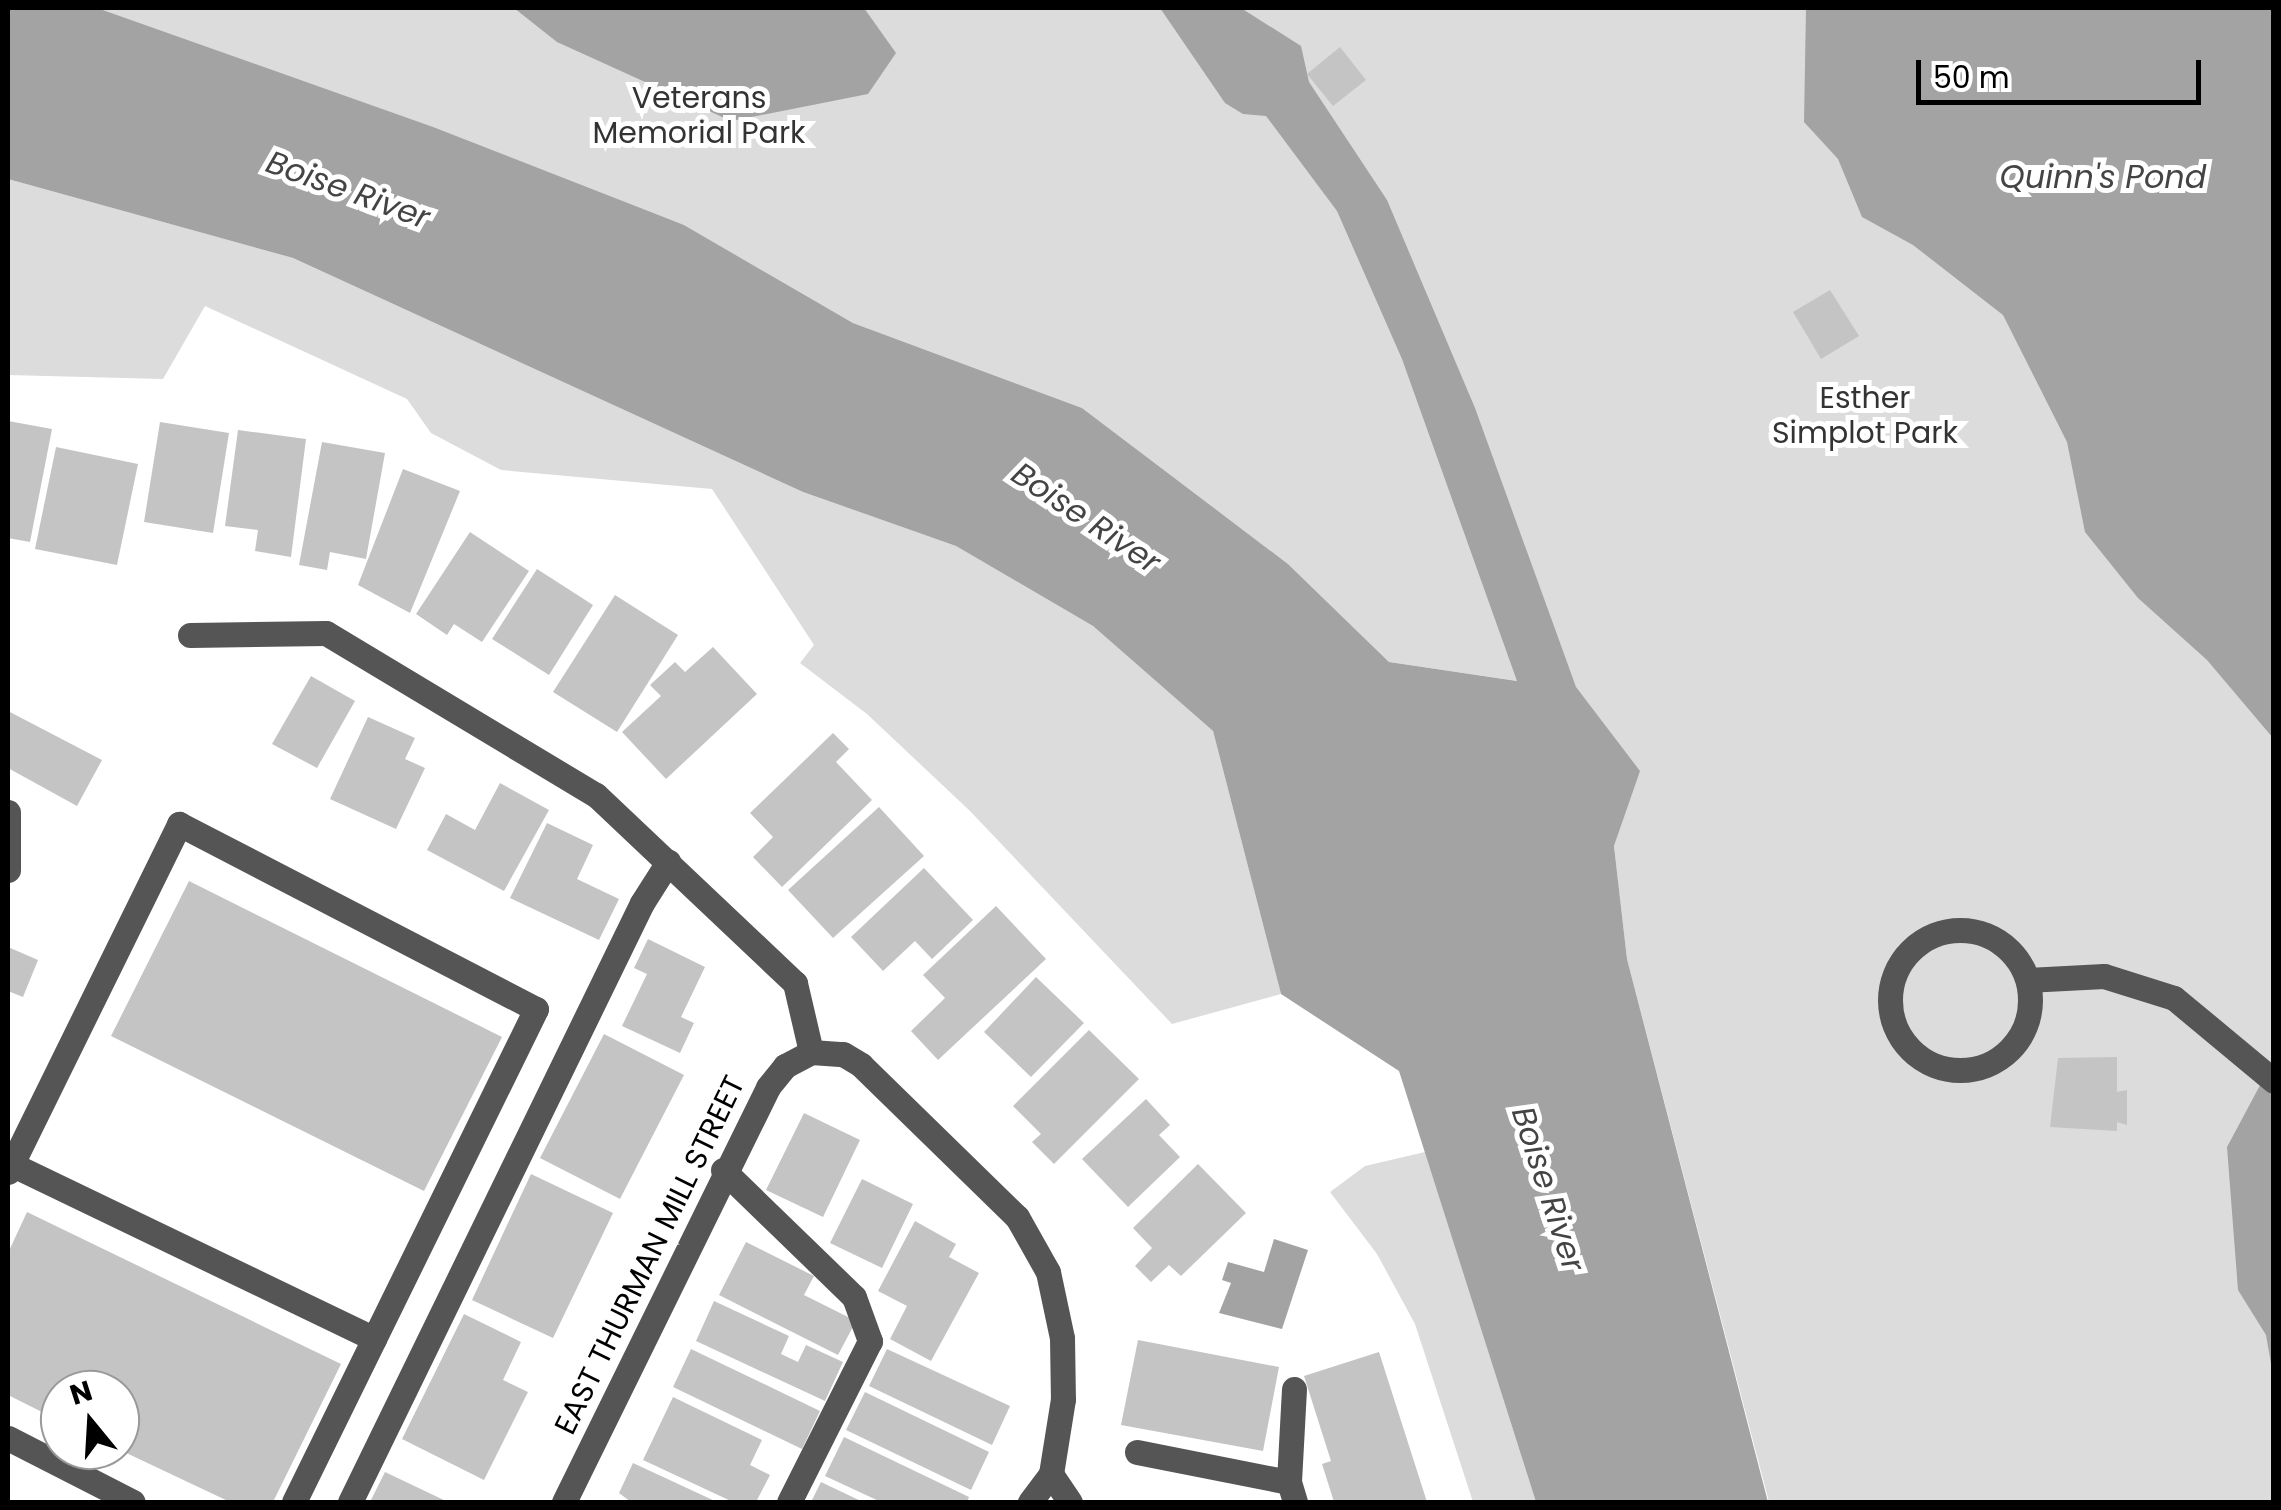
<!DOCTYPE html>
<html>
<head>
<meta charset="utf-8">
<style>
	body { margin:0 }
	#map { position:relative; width:2281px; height:1510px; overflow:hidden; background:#fff; font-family:Poppins,sans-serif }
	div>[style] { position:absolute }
	.green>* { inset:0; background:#dcdcdc }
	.water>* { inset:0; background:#a3a3a3 }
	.building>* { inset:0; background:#c4c4c4 }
	.minor>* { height:25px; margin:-12.5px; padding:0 12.5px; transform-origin:12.5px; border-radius:12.5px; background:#555 }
	.minor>.ring { margin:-12.5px; padding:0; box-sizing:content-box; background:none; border:25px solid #555; border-radius:50% }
	span { translate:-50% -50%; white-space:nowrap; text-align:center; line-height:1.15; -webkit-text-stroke:10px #fff; paint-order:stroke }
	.park-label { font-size:30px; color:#333 }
	.street-label { font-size:30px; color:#000 }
	.water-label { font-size:32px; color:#444; font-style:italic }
	.frame { position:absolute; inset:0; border:10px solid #000; pointer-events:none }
	.north { position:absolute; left:40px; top:1370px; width:100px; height:100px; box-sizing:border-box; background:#fff; border:2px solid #999; border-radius:50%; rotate:342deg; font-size:28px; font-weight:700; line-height:40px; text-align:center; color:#000 }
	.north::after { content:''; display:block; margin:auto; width:35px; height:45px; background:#000; clip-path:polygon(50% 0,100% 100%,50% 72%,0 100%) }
	.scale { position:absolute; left:1916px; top:60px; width:285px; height:45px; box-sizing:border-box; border:5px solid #000; border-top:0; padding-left:12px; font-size:30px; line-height:35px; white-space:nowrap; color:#000; -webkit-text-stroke:8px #fff; paint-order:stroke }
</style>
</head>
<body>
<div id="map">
	<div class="green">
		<i style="clip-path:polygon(75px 8px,2273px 8px,2273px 1502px,1769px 1502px,1627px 959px,1614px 846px,1639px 771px,1518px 681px,1389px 662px,1288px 564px,1082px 408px,853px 323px,684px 225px)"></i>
		<i style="clip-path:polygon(8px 179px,293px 258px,803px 492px,956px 546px,1093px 626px,1213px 731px,1281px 994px,1172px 1024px,970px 811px,867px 714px,800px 663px,814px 645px,712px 489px,501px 470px,431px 433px,407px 399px,205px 306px,163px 379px,8px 375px)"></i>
		<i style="clip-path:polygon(1425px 1152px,1536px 1502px,1473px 1502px,1415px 1324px,1377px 1254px,1330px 1192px,1365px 1166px)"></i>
	</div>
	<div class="water">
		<i style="clip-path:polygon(8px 8px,97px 8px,433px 127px,684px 225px,853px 323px,1082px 408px,1288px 564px,1389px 662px,1517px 681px,1402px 359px,1337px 211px,1266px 116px,1243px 114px,1225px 103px,1160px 8px,1241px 8px,1301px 46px,1309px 82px,1387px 200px,1475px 408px,1576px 687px,1640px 771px,1614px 846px,1627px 959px,1768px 1502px,1536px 1502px,1399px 1071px,1281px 994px,1213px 731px,1093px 626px,956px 546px,803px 492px,293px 258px,8px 179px)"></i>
		<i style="clip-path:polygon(514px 8px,864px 8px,896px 53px,868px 94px,731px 121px,557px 42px)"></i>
		<i style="clip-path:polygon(1806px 8px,2273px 8px,2273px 738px,2207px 660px,2138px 598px,2085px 532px,2067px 442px,2003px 315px,1913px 245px,1862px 217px,1838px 159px,1804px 122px)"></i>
		<i style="clip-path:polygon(2273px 1061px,2273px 1375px,2266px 1335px,2238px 1290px,2227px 1147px)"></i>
		<i style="clip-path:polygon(1274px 1239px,1308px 1250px,1282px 1329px,1219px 1313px,1231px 1283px,1222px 1280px,1228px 1262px,1264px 1272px)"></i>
	</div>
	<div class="building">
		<i style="clip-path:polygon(1340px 47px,1366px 80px,1333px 106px,1307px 74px)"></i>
		<i style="clip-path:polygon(1830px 290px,1859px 336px,1821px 359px,1793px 312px)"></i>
		<i style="clip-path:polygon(8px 421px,52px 429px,30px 542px,8px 538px)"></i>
		<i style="clip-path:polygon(160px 422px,229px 433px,213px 533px,144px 522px)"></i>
		<i style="clip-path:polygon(238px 430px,306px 439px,291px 557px,255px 551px,258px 530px,225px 526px)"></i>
		<i style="clip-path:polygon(322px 442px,385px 453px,366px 559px,330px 552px,327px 570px,299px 565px)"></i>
		<i style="clip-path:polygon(56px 447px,138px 464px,117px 565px,35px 549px)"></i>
		<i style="clip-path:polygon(403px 469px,460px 491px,410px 613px,358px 585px)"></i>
		<i style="clip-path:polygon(470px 532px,529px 571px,482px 642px,454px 624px,447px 635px,416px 614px)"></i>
		<i style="clip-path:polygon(537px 569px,593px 605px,549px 675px,492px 639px)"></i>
		<i style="clip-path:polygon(615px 595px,678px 635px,617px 732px,553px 692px)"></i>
		<i style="clip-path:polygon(713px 647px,757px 694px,666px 779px,622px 732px,661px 696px,650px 685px,675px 662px,685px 672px)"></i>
		<i style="clip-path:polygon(311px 676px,355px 701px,317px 768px,272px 744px)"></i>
		<i style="clip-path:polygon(8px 711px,102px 760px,77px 806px,8px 768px)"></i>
		<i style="clip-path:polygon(368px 717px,415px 738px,405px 759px,425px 768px,396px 829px,330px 799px)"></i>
		<i style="clip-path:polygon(833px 733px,849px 749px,836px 762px,872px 800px,782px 887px,753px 857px,773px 837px,750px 813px)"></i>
		<i style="clip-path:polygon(500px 783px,549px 810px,504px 891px,427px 850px,446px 814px,475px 830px)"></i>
		<i style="clip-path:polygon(879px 807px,924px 856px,833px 938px,788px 890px)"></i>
		<i style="clip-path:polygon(547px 823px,593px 845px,577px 879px,619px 899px,599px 940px,510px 898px)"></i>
		<i style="clip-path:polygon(924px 868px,973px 920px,932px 959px,915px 941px,883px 971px,851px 937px)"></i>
		<i style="clip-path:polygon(189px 881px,502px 1037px,424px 1191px,111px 1036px)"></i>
		<i style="clip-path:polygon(996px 906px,1046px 959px,938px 1060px,911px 1031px,945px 998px,923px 975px)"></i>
		<i style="clip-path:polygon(648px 939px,705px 967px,681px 1017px,694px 1023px,680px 1053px,622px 1026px,647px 974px,634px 968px)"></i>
		<i style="clip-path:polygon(8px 947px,38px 960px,23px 997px,8px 991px)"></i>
		<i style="clip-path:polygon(1036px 977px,1084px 1023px,1031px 1077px,984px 1032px)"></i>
		<i style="clip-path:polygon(1089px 1030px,1139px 1079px,1054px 1164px,1032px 1142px,1041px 1134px,1013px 1106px)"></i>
		<i style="clip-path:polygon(604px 1034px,684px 1075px,620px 1199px,540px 1158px)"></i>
		<i style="clip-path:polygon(2117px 1057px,2117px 1092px,2127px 1090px,2127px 1125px,2117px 1122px,2117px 1131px,2050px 1127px,2058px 1058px)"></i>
		<i style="clip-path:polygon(1146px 1099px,1170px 1125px,1159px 1135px,1180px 1157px,1128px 1207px,1082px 1159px)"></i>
		<i style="clip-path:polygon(804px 1113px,860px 1140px,823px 1217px,766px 1190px)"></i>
		<i style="clip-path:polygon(1198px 1164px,1246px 1213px,1181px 1276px,1169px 1265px,1151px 1282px,1135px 1266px,1152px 1248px,1133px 1228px)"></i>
		<i style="clip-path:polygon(531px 1174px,613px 1213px,553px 1338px,472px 1300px)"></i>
		<i style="clip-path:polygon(862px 1179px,913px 1204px,882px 1268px,830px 1243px)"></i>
		<i style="clip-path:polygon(27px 1212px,341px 1364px,273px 1502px,230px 1502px,120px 1450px,120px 1390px,60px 1390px,60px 1421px,8px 1395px,8px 1253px)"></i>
		<i style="clip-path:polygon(915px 1221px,956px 1244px,949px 1257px,979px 1273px,931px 1361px,890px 1339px,907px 1306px,878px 1291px)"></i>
		<i style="clip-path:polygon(746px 1242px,814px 1276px,804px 1295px,856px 1321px,838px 1355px,719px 1295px)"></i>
		<i style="clip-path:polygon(714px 1301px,789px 1336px,781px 1354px,798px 1362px,806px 1345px,843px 1362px,825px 1401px,696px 1341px)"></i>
		<i style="clip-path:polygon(464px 1314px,521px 1342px,503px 1380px,528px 1392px,484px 1480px,402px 1439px)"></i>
		<i style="clip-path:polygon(1138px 1340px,1279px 1367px,1263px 1451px,1121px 1425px)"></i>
		<i style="clip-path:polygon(691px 1349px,820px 1411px,802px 1449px,673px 1387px)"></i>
		<i style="clip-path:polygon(887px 1349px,1010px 1406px,992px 1445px,869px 1386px)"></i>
		<i style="clip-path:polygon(1379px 1352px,1427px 1502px,1334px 1502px,1322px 1464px,1331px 1461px,1304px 1376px)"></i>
		<i style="clip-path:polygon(865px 1392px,989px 1452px,971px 1490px,846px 1430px)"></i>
		<i style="clip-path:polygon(673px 1397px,762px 1440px,750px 1465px,770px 1475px,756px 1502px,733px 1502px,643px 1460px)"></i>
		<i style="clip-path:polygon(844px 1437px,969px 1497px,967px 1502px,881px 1502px,825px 1476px)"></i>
		<i style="clip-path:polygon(633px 1463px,717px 1502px,631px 1502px,619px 1493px)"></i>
		<i style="clip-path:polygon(385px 1472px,448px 1502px,370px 1502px)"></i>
		<i style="clip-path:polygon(821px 1482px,863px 1502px,811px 1502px)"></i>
	</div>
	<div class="minor">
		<i style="left:190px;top:635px;width:136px;rotate:-0.8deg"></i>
		<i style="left:326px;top:633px;width:315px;rotate:31deg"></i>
		<i style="left:596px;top:795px;width:274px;rotate:43.4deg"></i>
		<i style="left:795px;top:983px;width:71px;rotate:76.9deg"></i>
		<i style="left:8px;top:812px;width:58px;rotate:90deg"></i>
		<i class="ring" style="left:1890px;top:930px;width:115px;height:115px"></i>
		<i style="left:2028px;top:980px;width:76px;rotate:-3deg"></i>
		<i style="left:2104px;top:976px;width:73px;rotate:17.4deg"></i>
		<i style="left:2174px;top:998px;width:130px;rotate:39.7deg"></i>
		<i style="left:811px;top:1052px;width:32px;rotate:4deg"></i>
		<i style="left:843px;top:1054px;width:21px;rotate:31deg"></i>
		<i style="left:861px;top:1065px;width:218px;rotate:44.3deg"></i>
		<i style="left:1017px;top:1217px;width:63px;rotate:60.6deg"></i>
		<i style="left:1048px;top:1272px;width:67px;rotate:78deg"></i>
		<i style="left:1062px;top:1338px;width:61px;rotate:89.1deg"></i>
		<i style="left:1063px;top:1399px;width:76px;rotate:99.1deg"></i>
		<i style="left:1051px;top:1474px;width:35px;rotate:127deg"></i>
		<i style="left:11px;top:1164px;width:403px;rotate:25.7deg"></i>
		<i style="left:723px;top:1170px;width:182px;rotate:44.1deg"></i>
		<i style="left:854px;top:1297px;width:47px;rotate:70deg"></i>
		<i style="left:870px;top:1341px;width:180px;rotate:116.7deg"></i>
		<i style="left:8px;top:1172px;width:388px;rotate:-63.8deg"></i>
		<i style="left:179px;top:824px;width:402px;rotate:27.4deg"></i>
		<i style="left:536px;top:1009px;width:549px;rotate:116.15deg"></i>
		<i style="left:1294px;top:1389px;width:93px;rotate:93.1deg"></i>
		<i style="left:1289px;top:1482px;width:21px;rotate:73deg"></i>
		<i style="left:8px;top:1438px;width:140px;rotate:27.1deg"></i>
		<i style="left:1137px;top:1452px;width:155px;rotate:11.2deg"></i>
		<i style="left:1051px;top:1474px;width:34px;rotate:56deg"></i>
		<i style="left:350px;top:1502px;width:666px;rotate:-64.01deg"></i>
		<i style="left:642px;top:903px;width:49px;rotate:-57.6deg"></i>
		<i style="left:564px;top:1502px;width:462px;rotate:-63.8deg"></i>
		<i style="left:768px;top:1087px;width:27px;rotate:-51deg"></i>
		<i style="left:785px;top:1066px;width:30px;rotate:-28deg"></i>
	</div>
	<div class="park-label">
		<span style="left:699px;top:115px">Veterans<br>Memorial Park</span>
		<span style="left:1865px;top:415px">Esther<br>Simplot Park</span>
	</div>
	<div class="street-label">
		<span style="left:650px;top:1255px;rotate:-64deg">EAST THURMAN MILL STREET</span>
	</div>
	<div class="water-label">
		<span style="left:2103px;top:177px">Quinn's Pond</span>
		<span style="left:348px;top:190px;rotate:20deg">Boise River</span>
		<span style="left:1086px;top:518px;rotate:34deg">Boise River</span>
		<span style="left:1548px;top:1189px;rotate:72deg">Boise River</span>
	</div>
	<div class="frame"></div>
	<div class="north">N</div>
	<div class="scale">50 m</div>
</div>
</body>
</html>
